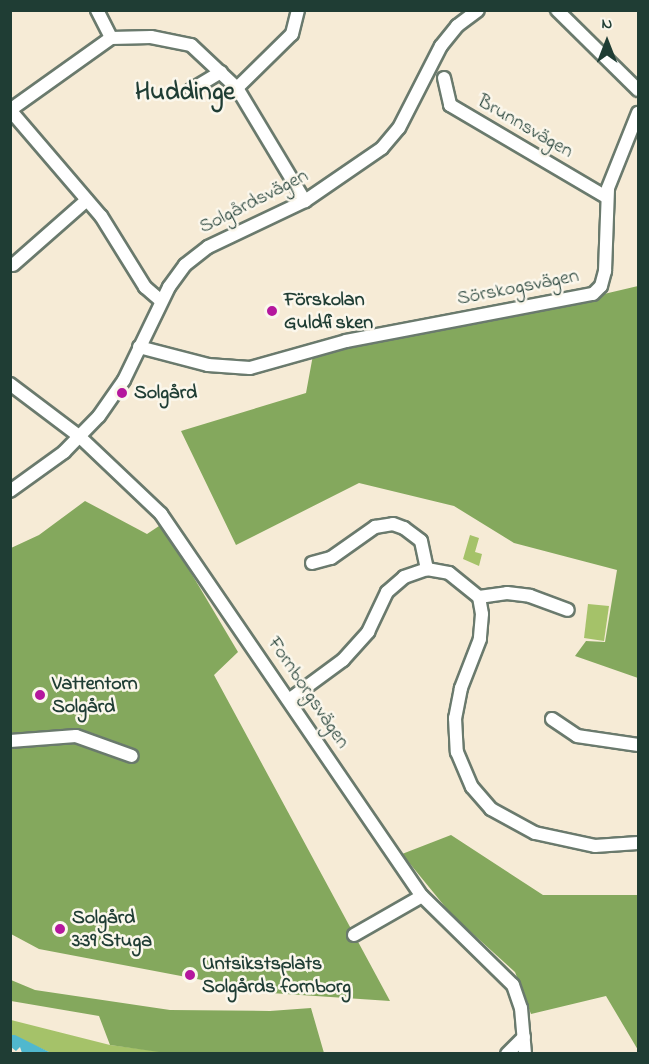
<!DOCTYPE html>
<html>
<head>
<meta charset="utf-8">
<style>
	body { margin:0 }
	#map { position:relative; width:649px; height:1064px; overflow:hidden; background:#f6ebd6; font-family:"Indie Flower",sans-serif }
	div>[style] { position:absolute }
	.green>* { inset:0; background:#a5c269 }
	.forest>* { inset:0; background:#84a85d }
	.water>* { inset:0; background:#50b8ce }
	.roads { filter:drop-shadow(2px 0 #6a7a6d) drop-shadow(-2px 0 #6a7a6d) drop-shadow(0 2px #6a7a6d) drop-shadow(0 -2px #6a7a6d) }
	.minor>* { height:12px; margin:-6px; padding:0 6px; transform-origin:6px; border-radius:6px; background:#fff }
	.dots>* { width:16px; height:16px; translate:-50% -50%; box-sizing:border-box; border:3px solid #fbf7ec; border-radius:50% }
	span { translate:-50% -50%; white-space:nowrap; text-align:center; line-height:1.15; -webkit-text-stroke:5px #fbf7ec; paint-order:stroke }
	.street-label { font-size:20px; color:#1f3d34 }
	.poi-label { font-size:20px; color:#1f3d34; font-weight:700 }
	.left { translate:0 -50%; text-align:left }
	.district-label { font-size:26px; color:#1f3d34; font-weight:700 }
	.frame { position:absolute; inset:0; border:12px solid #1f3d34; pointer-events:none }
	.north { position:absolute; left:577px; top:12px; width:60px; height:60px; -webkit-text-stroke:4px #fbf7ec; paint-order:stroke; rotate:0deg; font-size:16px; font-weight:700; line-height:24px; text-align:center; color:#1f3d34 }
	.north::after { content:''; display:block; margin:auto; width:21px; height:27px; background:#1f3d34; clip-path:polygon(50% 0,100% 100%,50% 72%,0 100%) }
</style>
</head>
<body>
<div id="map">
	<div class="green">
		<i style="clip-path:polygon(470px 535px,479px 538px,475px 552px,482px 554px,479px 566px,463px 559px)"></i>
		<i style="clip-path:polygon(588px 604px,609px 606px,604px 641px,584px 638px)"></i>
		<i style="clip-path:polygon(11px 1020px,110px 1045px,173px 1053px,51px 1053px,11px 1035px)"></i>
	</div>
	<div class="forest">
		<i style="clip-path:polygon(638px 286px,638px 678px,575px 656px,586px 641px,605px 642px,617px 570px,514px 543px,454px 506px,359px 483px,236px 545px,181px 431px,306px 393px,313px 355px,519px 314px)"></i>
		<i style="clip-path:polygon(85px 501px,147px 534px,162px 524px,238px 652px,214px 675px,390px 1001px,271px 993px,39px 949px,11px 934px,11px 548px,39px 535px)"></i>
		<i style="clip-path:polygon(451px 835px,543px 895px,638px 895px,638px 1050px,606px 996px,531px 1014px,515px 972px,451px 914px,402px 854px)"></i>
		<i style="clip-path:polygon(11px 980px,35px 990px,170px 1010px,270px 1011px,311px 1008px,324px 1053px,173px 1054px,110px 1045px,99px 1016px,11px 1001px)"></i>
	</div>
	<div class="water">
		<i style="clip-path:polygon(11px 1035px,15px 1035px,51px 1053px,22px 1053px,20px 1047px,16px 1051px,11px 1047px)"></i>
	</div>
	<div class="roads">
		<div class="minor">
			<i style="left:97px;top:10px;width:31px;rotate:63deg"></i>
			<i style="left:557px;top:10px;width:114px;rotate:44.6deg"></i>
			<i style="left:444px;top:78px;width:28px;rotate:77deg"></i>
			<i style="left:450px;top:105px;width:181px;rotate:30.5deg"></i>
			<i style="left:237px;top:88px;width:77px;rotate:-44.5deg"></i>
			<i style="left:292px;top:34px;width:25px;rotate:-76deg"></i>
			<i style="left:191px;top:90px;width:35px;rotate:-31deg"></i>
			<i style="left:10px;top:110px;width:124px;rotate:-35.5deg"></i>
			<i style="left:111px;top:38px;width:40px;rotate:-1.4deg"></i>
			<i style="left:151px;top:37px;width:41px;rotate:11.3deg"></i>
			<i style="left:191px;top:45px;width:63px;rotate:43.1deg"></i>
			<i style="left:237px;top:88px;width:132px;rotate:59deg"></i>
			<i style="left:10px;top:110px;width:140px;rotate:49.4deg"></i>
			<i style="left:101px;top:216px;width:84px;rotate:58.2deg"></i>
			<i style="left:145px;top:287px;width:21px;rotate:41deg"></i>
			<i style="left:13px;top:265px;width:98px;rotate:-41.3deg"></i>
			<i style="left:139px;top:347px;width:71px;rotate:14.6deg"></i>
			<i style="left:208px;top:365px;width:42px;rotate:4.1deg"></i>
			<i style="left:250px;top:368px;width:100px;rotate:-15.7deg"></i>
			<i style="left:346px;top:341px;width:251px;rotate:-10.8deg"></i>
			<i style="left:593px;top:294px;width:11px;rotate:-45deg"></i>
			<i style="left:601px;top:286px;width:16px;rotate:-75deg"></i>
			<i style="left:605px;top:271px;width:83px;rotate:-87.9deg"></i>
			<i style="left:608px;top:188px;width:81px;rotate:-68.2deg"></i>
			<i style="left:10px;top:384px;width:88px;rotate:37.1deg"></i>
			<i style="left:80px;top:437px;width:112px;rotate:43.5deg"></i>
			<i style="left:161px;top:514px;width:463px;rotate:55.7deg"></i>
			<i style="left:422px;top:896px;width:127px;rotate:44.4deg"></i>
			<i style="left:513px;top:985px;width:24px;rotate:71deg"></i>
			<i style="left:521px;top:1008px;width:46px;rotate:85deg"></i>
			<i style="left:10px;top:491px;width:67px;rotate:-35.8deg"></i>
			<i style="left:64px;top:452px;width:50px;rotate:-45.8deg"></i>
			<i style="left:99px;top:416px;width:44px;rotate:-55.2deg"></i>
			<i style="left:124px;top:380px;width:103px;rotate:-64.2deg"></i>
			<i style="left:169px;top:287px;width:27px;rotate:-54deg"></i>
			<i style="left:185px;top:265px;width:29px;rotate:-38deg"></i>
			<i style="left:208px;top:247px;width:107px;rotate:-25.4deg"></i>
			<i style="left:305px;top:201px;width:93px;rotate:-34.5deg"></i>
			<i style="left:382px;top:148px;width:26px;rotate:-50deg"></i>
			<i style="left:399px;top:128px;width:92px;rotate:-62.9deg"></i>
			<i style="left:441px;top:46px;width:26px;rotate:-51deg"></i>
			<i style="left:457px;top:26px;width:26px;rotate:-37deg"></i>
			<i style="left:312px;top:563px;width:20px;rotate:-15deg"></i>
			<i style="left:331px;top:558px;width:54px;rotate:-35.2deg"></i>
			<i style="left:375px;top:527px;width:18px;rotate:-9deg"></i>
			<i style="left:393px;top:524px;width:12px;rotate:20deg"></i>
			<i style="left:404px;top:528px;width:21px;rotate:37deg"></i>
			<i style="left:421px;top:541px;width:29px;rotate:78deg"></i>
			<i style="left:479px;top:597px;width:28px;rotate:-8deg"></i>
			<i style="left:507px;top:593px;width:23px;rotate:7deg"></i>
			<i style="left:530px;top:596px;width:40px;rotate:20.2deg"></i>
			<i style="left:290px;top:699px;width:66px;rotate:-36.3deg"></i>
			<i style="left:343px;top:660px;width:38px;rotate:-48deg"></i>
			<i style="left:368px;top:632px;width:44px;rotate:-64.6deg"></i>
			<i style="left:387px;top:592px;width:23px;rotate:-41deg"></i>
			<i style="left:404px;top:577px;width:24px;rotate:-19deg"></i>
			<i style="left:427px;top:569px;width:22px;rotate:10deg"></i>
			<i style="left:449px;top:573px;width:38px;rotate:39deg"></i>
			<i style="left:479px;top:597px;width:17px;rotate:80deg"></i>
			<i style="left:482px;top:614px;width:25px;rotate:95deg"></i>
			<i style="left:480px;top:639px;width:53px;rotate:111.2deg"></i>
			<i style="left:461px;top:688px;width:31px;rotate:101deg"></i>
			<i style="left:455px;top:718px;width:34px;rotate:87deg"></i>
			<i style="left:457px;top:752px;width:38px;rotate:67deg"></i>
			<i style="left:472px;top:787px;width:29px;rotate:49deg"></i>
			<i style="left:491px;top:809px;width:50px;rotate:28.6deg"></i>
			<i style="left:535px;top:833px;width:61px;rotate:12.2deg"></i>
			<i style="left:595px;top:846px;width:43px;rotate:-4deg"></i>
			<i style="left:552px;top:719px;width:30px;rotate:34deg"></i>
			<i style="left:577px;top:736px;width:62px;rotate:8.4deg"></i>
			<i style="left:10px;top:741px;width:66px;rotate:-4.3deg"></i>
			<i style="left:76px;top:736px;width:59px;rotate:19.7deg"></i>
			<i style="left:354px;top:935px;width:78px;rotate:-29.8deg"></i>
			<i style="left:507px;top:1054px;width:24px;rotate:-45deg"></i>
		</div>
	</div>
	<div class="dots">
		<i style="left:272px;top:311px;background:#b5179e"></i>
		<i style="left:122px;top:393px;background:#b5179e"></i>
		<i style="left:40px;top:695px;background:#b5179e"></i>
		<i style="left:60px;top:929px;background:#b5179e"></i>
		<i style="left:190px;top:975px;background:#b5179e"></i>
	</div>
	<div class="street-label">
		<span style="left:525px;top:127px;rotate:30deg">Brunnsvägen</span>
		<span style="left:254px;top:202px;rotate:-27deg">Solgårdsvägen</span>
		<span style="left:518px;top:288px;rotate:-11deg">Sörskogsvägen</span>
		<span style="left:308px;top:693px;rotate:56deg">Fornborgsvägen</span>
	</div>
	<div class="poi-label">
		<span class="left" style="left:284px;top:312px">Förskolan<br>Guldfisken</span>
		<span class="left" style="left:134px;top:393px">Solgård</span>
		<span class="left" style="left:52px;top:696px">Vattentorn<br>Solgård</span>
		<span class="left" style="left:72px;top:930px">Solgård<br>3:39 Stuga</span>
		<span class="left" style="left:202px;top:976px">Untsikstsplats<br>Solgårds fornborg</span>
	</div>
	<div class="district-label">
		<span style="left:185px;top:94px">Huddinge</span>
	</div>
	<div class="frame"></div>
	<div class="north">N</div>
</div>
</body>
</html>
